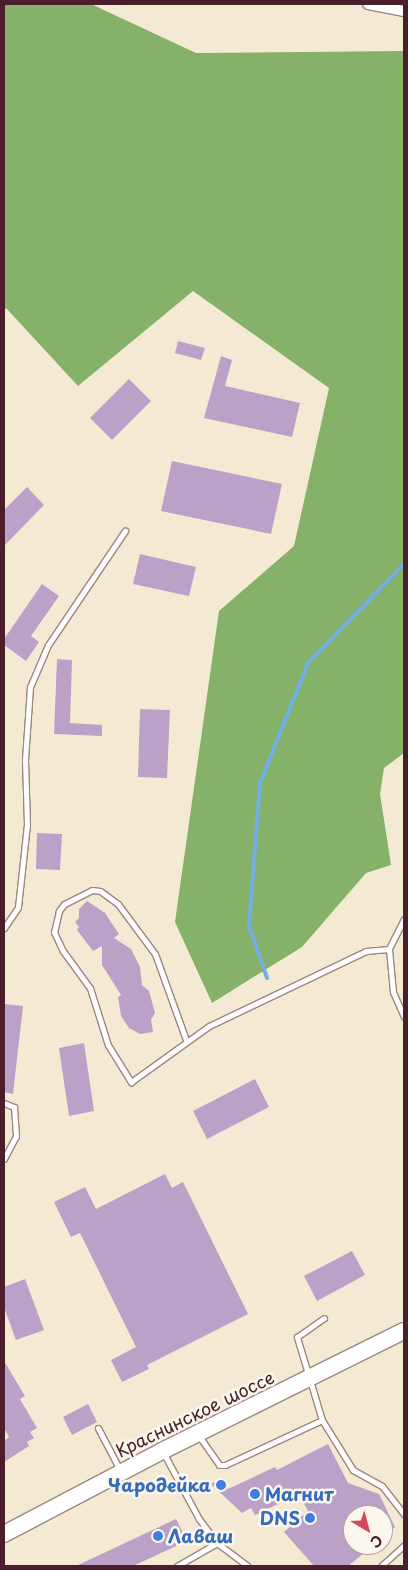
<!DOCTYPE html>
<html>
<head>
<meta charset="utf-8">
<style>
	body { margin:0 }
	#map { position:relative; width:408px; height:1570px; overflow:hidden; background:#f4ead3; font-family:"Playpen Sans",sans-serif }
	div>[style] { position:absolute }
	.forest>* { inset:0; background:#86b168 }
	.stream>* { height:4px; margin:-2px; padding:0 2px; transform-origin:2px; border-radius:2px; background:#70b0e4 }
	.building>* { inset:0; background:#bba1c8 }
	.roads { filter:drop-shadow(1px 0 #9f847f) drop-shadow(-1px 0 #9f847f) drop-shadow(0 1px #9f847f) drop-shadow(0 -1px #9f847f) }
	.service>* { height:5px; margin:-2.5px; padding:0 2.5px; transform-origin:2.5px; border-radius:2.5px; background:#fff }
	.minor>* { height:10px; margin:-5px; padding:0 5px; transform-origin:5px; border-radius:5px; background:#fff }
	.primary>* { height:16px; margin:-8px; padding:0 8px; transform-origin:8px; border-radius:8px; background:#fff }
	.dots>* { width:14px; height:14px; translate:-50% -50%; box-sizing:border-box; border:2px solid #fbf7ec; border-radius:50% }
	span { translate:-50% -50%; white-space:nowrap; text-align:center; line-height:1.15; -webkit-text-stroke:5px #fbf7ec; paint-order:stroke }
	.street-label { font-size:18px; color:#4a1f2b }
	.shop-label { font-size:18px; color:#366cbe; font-weight:700 }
	.right { translate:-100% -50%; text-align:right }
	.left { translate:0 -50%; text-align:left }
	.frame { position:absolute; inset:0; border:5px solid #4a1f2b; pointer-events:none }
	.north { position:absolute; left:343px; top:1505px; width:50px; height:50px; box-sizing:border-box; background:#fbf7ec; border:1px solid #b4a19f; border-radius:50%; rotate:143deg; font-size:14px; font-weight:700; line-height:20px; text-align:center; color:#4a1f2b }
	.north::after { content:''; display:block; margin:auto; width:18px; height:22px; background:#d1495b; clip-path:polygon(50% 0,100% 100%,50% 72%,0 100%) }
</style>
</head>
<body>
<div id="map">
	<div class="forest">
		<i style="clip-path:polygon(4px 4px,91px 4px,196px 53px,404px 51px,404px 753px,384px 768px,380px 794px,391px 865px,366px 873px,302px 947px,212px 1003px,175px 922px,219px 611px,294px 546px,329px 388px,193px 291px,78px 386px,6px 308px,4px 310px)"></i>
	</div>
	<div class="stream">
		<i style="left:267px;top:978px;width:55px;rotate:-109.1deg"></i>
		<i style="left:249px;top:926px;width:143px;rotate:-85.6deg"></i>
		<i style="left:260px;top:783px;width:129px;rotate:-68.2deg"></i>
		<i style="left:308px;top:663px;width:138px;rotate:-45.9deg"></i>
	</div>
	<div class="building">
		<i style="clip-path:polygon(178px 341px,205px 348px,201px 360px,175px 353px)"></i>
		<i style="clip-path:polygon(221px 356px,232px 360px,225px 386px,300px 403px,292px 437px,204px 418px)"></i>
		<i style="clip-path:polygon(129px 379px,151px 401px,112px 440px,90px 418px)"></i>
		<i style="clip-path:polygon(172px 461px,282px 484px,271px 534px,161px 511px)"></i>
		<i style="clip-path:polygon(27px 487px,44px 505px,4px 546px,4px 510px)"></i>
		<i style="clip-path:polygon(140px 554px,196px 567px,189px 596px,133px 584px)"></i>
		<i style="clip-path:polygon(42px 584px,59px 596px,31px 636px,39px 642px,26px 661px,4px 645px,4px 639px)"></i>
		<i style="clip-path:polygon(57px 659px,72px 660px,70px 723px,102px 725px,102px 736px,54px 734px)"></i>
		<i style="clip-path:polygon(140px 709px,170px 710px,167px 778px,138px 777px)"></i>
		<i style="clip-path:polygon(37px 833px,62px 834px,60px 870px,36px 869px)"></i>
		<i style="clip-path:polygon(87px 901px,105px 913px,119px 934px,114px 938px,131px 949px,140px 967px,142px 985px,149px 991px,155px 1013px,151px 1020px,153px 1032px,140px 1034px,129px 1028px,121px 1016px,118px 997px,121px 995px,102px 965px,102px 946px,93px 951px,77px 930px,79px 927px,75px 922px,79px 918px,79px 909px)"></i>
		<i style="clip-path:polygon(4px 1004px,23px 1006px,13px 1094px,4px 1092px)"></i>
		<i style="clip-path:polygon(84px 1043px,94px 1111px,69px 1116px,59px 1048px)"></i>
		<i style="clip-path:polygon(255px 1079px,269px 1107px,207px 1139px,193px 1111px)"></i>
		<i style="clip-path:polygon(165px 1174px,172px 1188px,183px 1182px,248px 1314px,147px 1365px,149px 1369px,122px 1382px,111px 1360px,136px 1347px,80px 1233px,71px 1237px,54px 1202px,85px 1187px,96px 1209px)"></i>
		<i style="clip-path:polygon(352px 1251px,365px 1275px,317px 1301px,304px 1276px)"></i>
		<i style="clip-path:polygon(25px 1279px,44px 1330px,16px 1340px,4px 1307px,4px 1287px)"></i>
		<i style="clip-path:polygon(4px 1361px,25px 1396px,20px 1399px,37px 1428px,30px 1432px,34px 1438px,27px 1442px,29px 1446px,4px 1462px,4px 1441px,9px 1437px,4px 1428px)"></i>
		<i style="clip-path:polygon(88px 1404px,97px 1422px,72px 1435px,63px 1417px)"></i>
		<i style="clip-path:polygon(328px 1444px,348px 1483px,379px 1494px,395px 1527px,383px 1537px,383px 1515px,353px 1515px,353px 1545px,374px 1545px,348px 1566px,314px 1566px,284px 1532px,308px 1511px,299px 1494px,255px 1515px,251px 1508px,242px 1513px,211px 1484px,223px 1478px,228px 1489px,275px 1467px,277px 1470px)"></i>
		<i style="clip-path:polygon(176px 1519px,187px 1541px,133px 1566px,76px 1566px)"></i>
	</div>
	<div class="roads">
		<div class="service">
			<i style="left:404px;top:919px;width:34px;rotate:117deg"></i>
			<i style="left:389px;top:949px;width:43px;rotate:84.7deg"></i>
			<i style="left:393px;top:992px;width:27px;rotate:66deg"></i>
			<i style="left:4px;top:928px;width:25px;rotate:-56deg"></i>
			<i style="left:18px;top:907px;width:83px;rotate:-83.8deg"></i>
			<i style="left:27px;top:824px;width:64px;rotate:-91.8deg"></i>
			<i style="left:25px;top:760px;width:73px;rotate:-86.1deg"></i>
			<i style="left:30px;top:687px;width:46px;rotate:-66.8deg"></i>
			<i style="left:48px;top:645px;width:138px;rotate:-56deg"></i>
			<i style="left:186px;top:1040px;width:91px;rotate:-109.8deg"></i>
			<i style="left:155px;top:954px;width:62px;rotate:-126.5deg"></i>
			<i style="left:118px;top:904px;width:22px;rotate:-144deg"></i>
			<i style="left:100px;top:891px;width:8px;rotate:-173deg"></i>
			<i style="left:92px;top:890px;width:31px;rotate:153deg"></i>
			<i style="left:64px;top:904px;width:9px;rotate:126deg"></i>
			<i style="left:59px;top:911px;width:22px;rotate:103deg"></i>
			<i style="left:54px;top:932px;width:21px;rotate:65deg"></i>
			<i style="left:63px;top:951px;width:46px;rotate:53.9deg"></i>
			<i style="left:90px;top:988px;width:60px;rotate:72.5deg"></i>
			<i style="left:108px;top:1045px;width:44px;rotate:58.1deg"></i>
			<i style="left:131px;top:1082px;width:96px;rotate:-35.7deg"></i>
			<i style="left:209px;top:1026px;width:174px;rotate:-25.5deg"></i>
			<i style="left:366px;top:951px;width:23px;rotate:-5deg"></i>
			<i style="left:4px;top:1103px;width:11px;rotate:22deg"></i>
			<i style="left:14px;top:1107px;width:29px;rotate:86deg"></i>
			<i style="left:16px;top:1136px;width:26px;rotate:118deg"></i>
			<i style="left:322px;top:1420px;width:59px;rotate:58.2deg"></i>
			<i style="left:353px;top:1470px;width:33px;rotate:29deg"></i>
			<i style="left:382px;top:1486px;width:36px;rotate:52deg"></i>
			<i style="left:98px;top:1428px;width:47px;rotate:62.4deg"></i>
			<i style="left:199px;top:1436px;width:35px;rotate:55deg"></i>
			<i style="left:219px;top:1465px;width:6px"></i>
			<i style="left:225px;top:1465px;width:107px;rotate:-24.9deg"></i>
			<i style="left:322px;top:1420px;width:87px;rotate:-106.8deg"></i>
			<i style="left:297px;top:1337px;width:33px;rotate:-35deg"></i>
			<i style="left:164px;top:1454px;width:74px;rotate:61.7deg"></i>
			<i style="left:199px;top:1519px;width:30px;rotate:53deg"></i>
			<i style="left:217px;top:1543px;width:46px;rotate:150.1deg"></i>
			<i style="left:217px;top:1543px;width:38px;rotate:37deg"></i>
			<i style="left:381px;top:1566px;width:31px;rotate:-42deg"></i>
		</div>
		<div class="minor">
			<i style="left:368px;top:4px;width:37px;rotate:11deg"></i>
		</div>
		<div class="primary">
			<i style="left:4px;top:1534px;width:178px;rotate:-27.7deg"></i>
			<i style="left:162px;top:1451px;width:270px;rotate:-26.4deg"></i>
		</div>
	</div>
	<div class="dots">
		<i style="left:221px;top:1485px;background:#3f7fe0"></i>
		<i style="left:255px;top:1494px;background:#3f7fe0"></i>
		<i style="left:310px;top:1518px;background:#3f7fe0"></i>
		<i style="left:158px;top:1536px;background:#3f7fe0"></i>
	</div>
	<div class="street-label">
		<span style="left:195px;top:1414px;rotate:-26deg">Краснинское шоссе</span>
	</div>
	<div class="shop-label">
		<span class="right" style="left:211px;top:1485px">Чародейка</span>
		<span class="left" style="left:265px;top:1494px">Магнит</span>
		<span class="right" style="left:300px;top:1518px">DNS</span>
		<span class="left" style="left:168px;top:1536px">Лаваш</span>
	</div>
	<div class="frame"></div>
	<div class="north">С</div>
</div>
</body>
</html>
